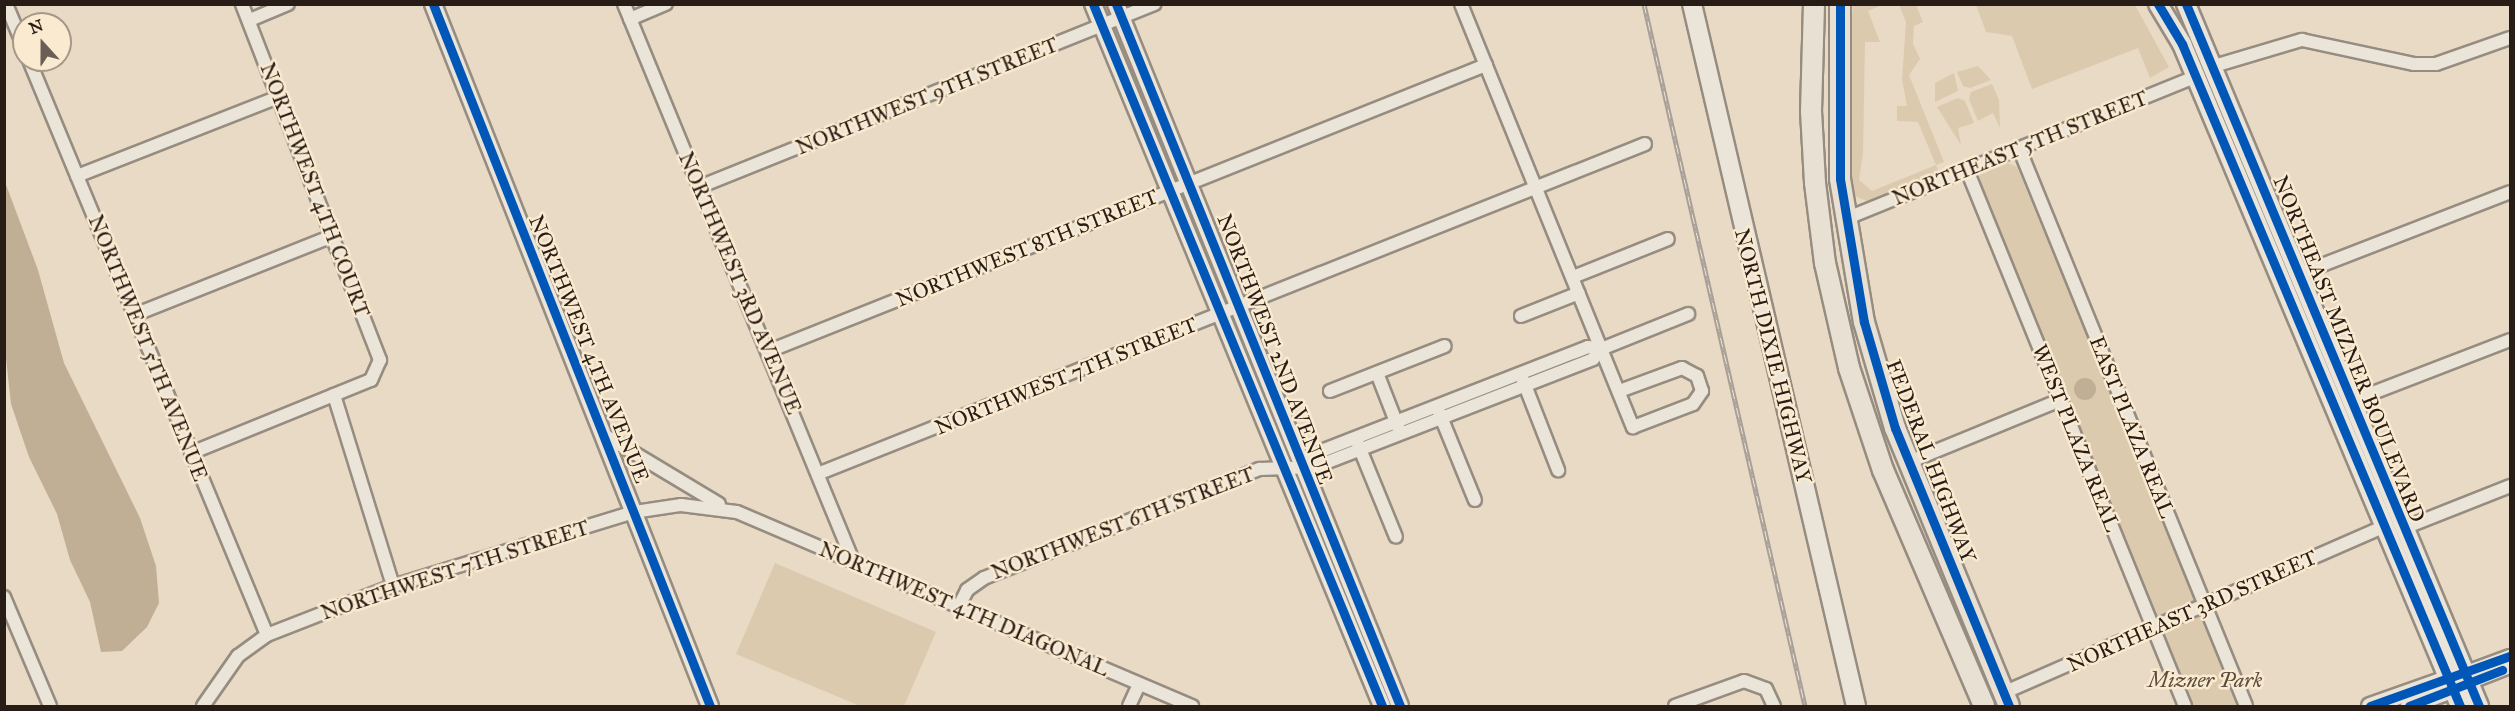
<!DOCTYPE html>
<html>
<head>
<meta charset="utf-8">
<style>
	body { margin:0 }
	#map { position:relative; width:2515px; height:711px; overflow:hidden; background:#e8dac5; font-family:"IM FELL Great Primer",serif }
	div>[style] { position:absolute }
	.green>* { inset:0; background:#dccaae }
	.water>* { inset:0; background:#c1af95 }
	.round { border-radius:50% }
	.roads { filter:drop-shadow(2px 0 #968c80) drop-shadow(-2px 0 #968c80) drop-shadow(0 2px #968c80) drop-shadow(0 -2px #968c80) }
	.minor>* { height:12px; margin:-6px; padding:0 6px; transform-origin:6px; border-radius:6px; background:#ebe4d9 }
	.tertiary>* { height:16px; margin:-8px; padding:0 8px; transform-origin:8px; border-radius:8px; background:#ebe4d9 }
	.secondary>* { height:18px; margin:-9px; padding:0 9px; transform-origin:9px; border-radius:9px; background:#ebe4d9 }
	.primary>* { height:20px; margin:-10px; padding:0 10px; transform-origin:10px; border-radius:10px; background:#e8e0d3 }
	.rail>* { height:5px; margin-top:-2.5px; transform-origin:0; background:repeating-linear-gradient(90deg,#f9ead0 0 9px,#a7a098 0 18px); box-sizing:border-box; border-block:2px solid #a7a098 }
	.cycleway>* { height:9px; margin:-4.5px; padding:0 4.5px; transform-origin:4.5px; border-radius:4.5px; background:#0057b8 }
	span { translate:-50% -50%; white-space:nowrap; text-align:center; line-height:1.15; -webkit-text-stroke:5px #f9ead0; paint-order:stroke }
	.street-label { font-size:21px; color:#281c17 }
	.park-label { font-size:21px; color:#5b4c3f; font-style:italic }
	.frame { position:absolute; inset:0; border:6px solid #281c17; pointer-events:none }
	.north { position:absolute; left:12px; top:12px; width:60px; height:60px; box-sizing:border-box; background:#f9ead0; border:2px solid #a59886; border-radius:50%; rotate:339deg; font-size:16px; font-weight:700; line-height:24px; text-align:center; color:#281c17 }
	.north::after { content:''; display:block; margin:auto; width:21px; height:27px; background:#6b5e54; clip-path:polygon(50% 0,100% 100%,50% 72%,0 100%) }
</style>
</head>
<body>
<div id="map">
	<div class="green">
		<i style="clip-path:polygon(1853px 5px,1882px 5px,1868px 11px,1880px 42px,1865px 42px,1863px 154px,1859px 180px,1872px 191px,1936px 165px,1918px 122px,1897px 121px,1897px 106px,1907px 106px,1902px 80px,1906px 22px,1899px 5px,1916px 5px,1923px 22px,1914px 26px,1913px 44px,1920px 59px,1909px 75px,1944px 162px,1936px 165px,1940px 176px,1867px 201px,1850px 194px,1848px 61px)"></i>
		<i style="clip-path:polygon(1976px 5px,2135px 5px,2169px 67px,2150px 78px,2138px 48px,2032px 89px,2012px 36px,1986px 32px)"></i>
		<i style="clip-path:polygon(1978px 66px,1991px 80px,1970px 88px,1963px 86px,1957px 72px)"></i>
		<i style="clip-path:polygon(1954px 73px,1958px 91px,1935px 102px,1935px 83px)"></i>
		<i style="clip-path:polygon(1992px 84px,1999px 100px,2000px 128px,1993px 113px,1978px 121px,1969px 99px,1971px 92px)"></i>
		<i style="clip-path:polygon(1958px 98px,1965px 101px,1974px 123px,1958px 128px,1961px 145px,1937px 107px)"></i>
		<i style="clip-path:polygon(2003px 161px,2017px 167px,2239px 706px,2193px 706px,1977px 180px,1984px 168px)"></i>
		<i style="clip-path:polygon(775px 563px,936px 632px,904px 706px,860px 706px,736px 654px)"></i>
	</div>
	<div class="water">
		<i style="clip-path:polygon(5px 182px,38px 270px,64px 363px,140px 518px,156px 566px,159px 603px,147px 627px,122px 651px,101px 652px,90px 602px,70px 560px,57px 514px,29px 457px,11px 404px,4px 340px)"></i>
		<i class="round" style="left:2074px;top:378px;width:22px;height:22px"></i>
	</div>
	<div class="roads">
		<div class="minor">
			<i style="left:6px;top:4px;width:47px;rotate:67.3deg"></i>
			<i style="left:624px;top:4px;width:602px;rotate:67.65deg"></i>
			<i style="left:1461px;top:4px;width:457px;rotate:67.9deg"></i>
			<i style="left:1633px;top:427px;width:64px;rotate:-21deg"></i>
			<i style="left:1693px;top:404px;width:16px;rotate:-55deg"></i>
			<i style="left:1702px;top:391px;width:16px;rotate:-108deg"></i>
			<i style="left:1697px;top:376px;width:17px;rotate:-152deg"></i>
			<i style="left:1682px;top:368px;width:67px;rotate:159.9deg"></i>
			<i style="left:630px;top:19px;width:39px;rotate:-23deg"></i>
			<i style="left:250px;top:20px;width:41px;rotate:-22.8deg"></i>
			<i style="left:29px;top:60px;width:622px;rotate:67.51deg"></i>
			<i style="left:2214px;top:66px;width:92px;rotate:-16.5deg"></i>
			<i style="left:2302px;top:40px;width:115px;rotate:12.1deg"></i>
			<i style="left:2414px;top:64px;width:22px"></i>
			<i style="left:2436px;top:64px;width:78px;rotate:-19.4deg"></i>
			<i style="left:2019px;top:148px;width:602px;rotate:67.86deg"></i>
			<i style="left:1967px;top:170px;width:579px;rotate:67.87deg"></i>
			<i style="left:77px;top:176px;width:217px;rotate:-21.4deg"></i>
			<i style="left:699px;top:187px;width:491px;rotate:-21.9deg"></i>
			<i style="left:1845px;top:219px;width:378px;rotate:-22.1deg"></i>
			<i style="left:2299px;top:274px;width:226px;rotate:-21.2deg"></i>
			<i style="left:1573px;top:277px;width:102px;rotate:-21.8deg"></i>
			<i style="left:134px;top:315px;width:214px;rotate:-21.7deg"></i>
			<i style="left:1521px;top:316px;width:62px;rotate:-21.6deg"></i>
			<i style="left:769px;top:351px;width:772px;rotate:-21.75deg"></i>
			<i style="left:1377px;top:373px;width:58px;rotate:68.7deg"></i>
			<i style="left:1523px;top:380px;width:97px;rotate:68.7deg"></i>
			<i style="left:1330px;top:391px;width:123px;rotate:-21.4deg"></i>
			<i style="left:334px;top:395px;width:200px;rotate:72.8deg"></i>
			<i style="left:2352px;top:401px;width:169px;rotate:-21.1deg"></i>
			<i style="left:1439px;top:412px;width:95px;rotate:67.8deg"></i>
			<i style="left:604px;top:435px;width:134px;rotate:31deg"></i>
			<i style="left:1358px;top:444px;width:100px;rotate:67.8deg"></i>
			<i style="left:191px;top:453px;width:194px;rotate:-22.1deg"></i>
			<i style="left:371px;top:380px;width:22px;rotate:-66deg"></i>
			<i style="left:380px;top:360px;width:382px;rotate:-111.2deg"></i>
			<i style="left:1909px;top:462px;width:163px;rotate:-22.3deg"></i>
			<i style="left:1300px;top:464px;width:14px;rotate:-39deg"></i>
			<i style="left:1311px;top:455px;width:297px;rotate:-21.3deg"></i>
			<i style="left:1588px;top:347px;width:13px;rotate:9deg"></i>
			<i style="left:820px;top:473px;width:888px;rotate:-21.74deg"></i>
			<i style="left:2404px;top:528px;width:114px;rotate:-21.6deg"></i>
			<i style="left:4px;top:597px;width:118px;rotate:67.1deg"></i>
			<i style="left:959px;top:606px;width:18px;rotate:-63deg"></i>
			<i style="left:967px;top:590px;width:21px;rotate:-35deg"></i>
			<i style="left:984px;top:578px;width:297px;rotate:-21.6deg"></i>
			<i style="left:1260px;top:469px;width:55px;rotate:-2.1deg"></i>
			<i style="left:1315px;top:467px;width:298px;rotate:-21.2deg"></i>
			<i style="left:1593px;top:359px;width:13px;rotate:-51deg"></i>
			<i style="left:1601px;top:349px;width:94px;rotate:-21.9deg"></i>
			<i style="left:2464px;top:673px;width:49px;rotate:-20.3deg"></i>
			<i style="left:2469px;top:683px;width:44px;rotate:-21.3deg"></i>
			<i style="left:2003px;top:693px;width:412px;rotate:-23.6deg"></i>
			<i style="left:203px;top:706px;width:61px;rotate:-55deg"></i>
			<i style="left:238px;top:656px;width:36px;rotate:-36deg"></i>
			<i style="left:267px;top:635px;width:135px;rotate:-21.3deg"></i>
			<i style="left:393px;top:586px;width:252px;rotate:-17.1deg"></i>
			<i style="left:634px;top:512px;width:48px;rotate:-8.5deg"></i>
			<i style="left:681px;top:505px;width:56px;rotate:7.1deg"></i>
			<i style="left:737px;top:512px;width:495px;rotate:23.1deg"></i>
			<i style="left:1129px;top:706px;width:23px;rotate:-65deg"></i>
			<i style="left:1675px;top:706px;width:73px;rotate:-19.9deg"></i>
			<i style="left:1744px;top:681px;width:23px;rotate:20deg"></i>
			<i style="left:1766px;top:689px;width:19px;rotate:65deg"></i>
		</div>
		<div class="tertiary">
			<i style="left:433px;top:4px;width:755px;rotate:68.47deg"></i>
			<i style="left:1093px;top:4px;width:759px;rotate:67.62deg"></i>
			<i style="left:1116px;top:4px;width:757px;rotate:67.97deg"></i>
			<i style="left:2370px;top:706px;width:96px;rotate:-19.4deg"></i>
			<i style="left:2409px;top:706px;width:60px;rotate:-20.6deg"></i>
		</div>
		<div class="secondary">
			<i style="left:1692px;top:4px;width:721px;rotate:76.85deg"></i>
			<i style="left:2158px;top:4px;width:47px;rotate:59deg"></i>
			<i style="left:2182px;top:44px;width:718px;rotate:67.22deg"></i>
			<i style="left:2186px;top:4px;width:761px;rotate:67.35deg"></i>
		</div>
		<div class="primary">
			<i style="left:1814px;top:4px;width:107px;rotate:91.6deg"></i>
			<i style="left:1811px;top:111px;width:72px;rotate:86.8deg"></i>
			<i style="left:1815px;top:183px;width:81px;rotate:82.9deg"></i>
			<i style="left:1825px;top:263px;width:108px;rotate:77.1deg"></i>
			<i style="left:1849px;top:368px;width:108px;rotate:71.6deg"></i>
			<i style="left:1883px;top:470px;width:257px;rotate:66.8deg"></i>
			<i style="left:1840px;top:4px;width:175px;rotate:90deg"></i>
			<i style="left:1840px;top:179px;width:145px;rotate:80.5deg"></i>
			<i style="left:1864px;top:322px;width:110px;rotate:73.7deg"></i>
			<i style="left:1895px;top:428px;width:300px;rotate:67.7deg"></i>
		</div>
	</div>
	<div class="rail">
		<i style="left:1644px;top:4px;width:720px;rotate:77.08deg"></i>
	</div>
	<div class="cycleway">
		<i style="left:433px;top:4px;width:755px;rotate:68.47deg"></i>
		<i style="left:1093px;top:4px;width:759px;rotate:67.62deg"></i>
		<i style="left:1116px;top:4px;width:757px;rotate:67.97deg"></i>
		<i style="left:1840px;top:4px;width:175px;rotate:90deg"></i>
		<i style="left:1840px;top:179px;width:145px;rotate:80.5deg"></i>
		<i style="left:1864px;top:322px;width:110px;rotate:73.7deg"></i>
		<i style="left:1895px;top:428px;width:300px;rotate:67.7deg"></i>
		<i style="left:2158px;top:4px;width:47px;rotate:59deg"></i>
		<i style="left:2182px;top:44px;width:718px;rotate:67.22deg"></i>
		<i style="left:2186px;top:4px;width:761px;rotate:67.35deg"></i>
		<i style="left:2370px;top:706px;width:149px;rotate:-19.7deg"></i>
		<i style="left:2409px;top:706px;width:100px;rotate:-21.2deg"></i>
	</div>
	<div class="street-label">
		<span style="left:927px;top:96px;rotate:-22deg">NORTHWEST 9TH STREET</span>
		<span style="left:2020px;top:148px;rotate:-22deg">NORTHEAST 5TH STREET</span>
		<span style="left:315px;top:190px;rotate:69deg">NORTHWEST 4TH COURT</span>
		<span style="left:1027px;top:248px;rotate:-22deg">NORTHWEST 8TH STREET</span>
		<span style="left:740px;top:283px;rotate:67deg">NORTHWEST 3RD AVENUE</span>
		<span style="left:148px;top:348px;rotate:68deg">NORTHWEST 5TH AVENUE</span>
		<span style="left:589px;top:349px;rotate:68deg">NORTHWEST 4TH AVENUE</span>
		<span style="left:1275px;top:349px;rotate:69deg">NORTHWEST 2ND AVENUE</span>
		<span style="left:2349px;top:349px;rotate:68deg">NORTHEAST MIZNER BOULEVARD</span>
		<span style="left:1773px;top:356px;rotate:76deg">NORTH DIXIE HIGHWAY</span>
		<span style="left:1066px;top:376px;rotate:-22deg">NORTHWEST 7TH STREET</span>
		<span style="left:2132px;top:427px;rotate:68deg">EAST PLAZA REAL</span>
		<span style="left:2076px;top:438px;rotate:68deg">WEST PLAZA REAL</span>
		<span style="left:1931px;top:461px;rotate:69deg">FEDERAL HIGHWAY</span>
		<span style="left:1123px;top:523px;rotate:-21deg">NORTHWEST 6TH STREET</span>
		<span style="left:455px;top:570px;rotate:-18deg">NORTHWEST 7TH STREET</span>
		<span style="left:964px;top:609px;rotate:23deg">NORTHWEST 4TH DIAGONAL</span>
		<span style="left:2192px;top:611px;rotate:-24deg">NORTHEAST 3RD STREET</span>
	</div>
	<div class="park-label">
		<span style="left:2205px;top:680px">Mizner Park</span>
	</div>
	<div class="frame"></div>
	<div class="north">N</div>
</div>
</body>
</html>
